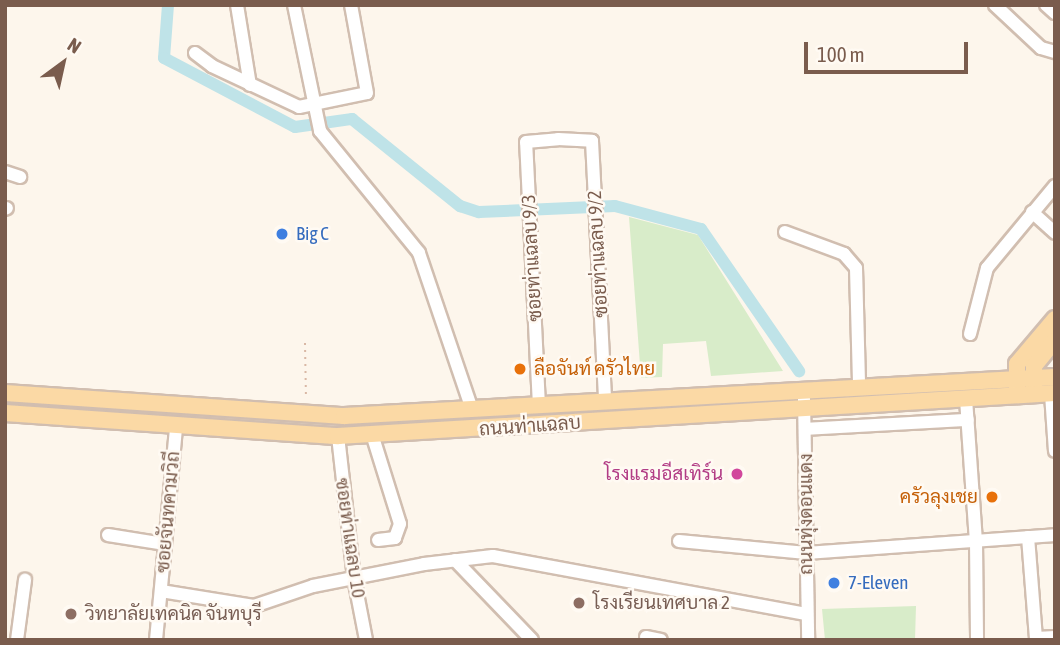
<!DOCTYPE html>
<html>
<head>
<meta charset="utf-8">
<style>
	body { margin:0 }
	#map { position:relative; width:1060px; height:645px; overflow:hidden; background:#fdf6ec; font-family:"Asap Condensed",Sarabun,sans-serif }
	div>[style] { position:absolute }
	.green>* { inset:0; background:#d8ecc9 }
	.canal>* { height:12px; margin:-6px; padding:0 6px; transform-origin:6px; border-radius:6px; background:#bfe3e8 }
	.path>* { height:2px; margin-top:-1px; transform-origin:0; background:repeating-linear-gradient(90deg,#d9b8a5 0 2px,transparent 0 7px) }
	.roads { filter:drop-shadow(2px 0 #d1beb0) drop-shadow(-2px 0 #d1beb0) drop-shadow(0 2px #d1beb0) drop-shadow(0 -2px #d1beb0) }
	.minor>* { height:12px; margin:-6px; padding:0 6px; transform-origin:6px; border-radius:6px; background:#fff }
	.major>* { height:16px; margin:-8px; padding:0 8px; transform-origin:8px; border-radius:8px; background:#fbd9a5 }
	.dots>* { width:19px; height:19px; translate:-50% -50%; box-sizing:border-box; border:4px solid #fffaf3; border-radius:50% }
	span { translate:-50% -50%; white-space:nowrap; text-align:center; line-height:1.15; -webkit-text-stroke:5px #fffaf3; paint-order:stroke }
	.shop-label { font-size:19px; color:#366cbe }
	.left { translate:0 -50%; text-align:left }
	.street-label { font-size:19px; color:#7a5c4d }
	.food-label { font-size:19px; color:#c56008 }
	.right { translate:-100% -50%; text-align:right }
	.hotel-label { font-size:19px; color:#b23c85 }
	.education-label { font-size:19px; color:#785e54 }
	.frame { position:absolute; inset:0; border:7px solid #7a5c4d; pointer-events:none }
	.north { position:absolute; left:28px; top:28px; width:70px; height:70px; -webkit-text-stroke:5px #fffaf3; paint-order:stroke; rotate:33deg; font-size:19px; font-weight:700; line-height:28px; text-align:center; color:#7a5c4d }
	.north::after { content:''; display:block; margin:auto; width:24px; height:32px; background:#7a5c4d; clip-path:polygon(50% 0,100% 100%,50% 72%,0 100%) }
	.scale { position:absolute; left:804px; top:42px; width:164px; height:32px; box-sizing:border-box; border:4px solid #7a5c4d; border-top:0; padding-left:9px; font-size:21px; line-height:24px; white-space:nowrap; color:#7a5c4d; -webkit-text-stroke:5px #fffaf3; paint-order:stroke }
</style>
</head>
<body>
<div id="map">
	<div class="green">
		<i style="clip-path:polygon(629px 217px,698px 235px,783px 371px,711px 376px,706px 341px,663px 344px,662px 377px,641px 378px)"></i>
		<i style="clip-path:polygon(916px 606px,915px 640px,825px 640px,822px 609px)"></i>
	</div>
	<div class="canal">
		<i style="left:168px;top:5px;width:53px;rotate:94.3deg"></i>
		<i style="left:164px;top:58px;width:148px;rotate:27.8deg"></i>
		<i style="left:295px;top:127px;width:58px;rotate:-8deg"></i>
		<i style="left:352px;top:119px;width:139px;rotate:38.9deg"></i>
		<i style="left:460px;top:206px;width:20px;rotate:18deg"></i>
		<i style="left:479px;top:212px;width:136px;rotate:-2.5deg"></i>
		<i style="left:615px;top:206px;width:89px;rotate:15deg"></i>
		<i style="left:701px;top:229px;width:173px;rotate:55.4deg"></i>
	</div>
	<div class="path">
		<i style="left:305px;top:343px;width:55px;rotate:89deg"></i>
	</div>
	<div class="roads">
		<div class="minor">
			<i style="left:237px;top:5px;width:81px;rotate:80.8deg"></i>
			<i style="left:294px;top:5px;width:129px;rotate:78.3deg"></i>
			<i style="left:320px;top:131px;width:157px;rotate:50.9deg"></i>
			<i style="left:419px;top:253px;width:166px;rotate:71.3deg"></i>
			<i style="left:995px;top:5px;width:63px;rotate:43.1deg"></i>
			<i style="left:1041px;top:48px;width:15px;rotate:16deg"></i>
			<i style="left:1046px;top:5px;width:12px;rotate:42deg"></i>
			<i style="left:195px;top:53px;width:21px;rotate:37deg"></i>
			<i style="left:212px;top:66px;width:96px;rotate:25.2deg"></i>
			<i style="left:299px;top:107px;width:69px;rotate:-11.6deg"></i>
			<i style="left:367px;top:93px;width:89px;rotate:-100.3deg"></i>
			<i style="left:5px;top:172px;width:16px;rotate:18deg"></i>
			<i style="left:5px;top:209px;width:2px;rotate:-27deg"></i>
			<i style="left:1032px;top:212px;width:31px;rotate:42deg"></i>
			<i style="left:785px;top:232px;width:63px;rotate:20.4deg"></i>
			<i style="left:844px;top:254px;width:18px;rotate:49deg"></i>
			<i style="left:856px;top:268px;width:118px;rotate:88.5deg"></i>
			<i style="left:970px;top:334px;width:68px;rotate:-75.6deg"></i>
			<i style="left:987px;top:268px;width:107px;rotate:-50.3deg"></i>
			<i style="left:1051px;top:394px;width:57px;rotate:86deg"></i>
			<i style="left:804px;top:399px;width:241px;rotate:89deg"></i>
			<i style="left:966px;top:399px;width:142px;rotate:86deg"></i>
			<i style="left:976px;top:541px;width:99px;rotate:89.4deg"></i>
			<i style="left:539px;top:406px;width:264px;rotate:-92.8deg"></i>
			<i style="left:526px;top:142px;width:32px;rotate:-5deg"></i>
			<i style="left:558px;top:139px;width:34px;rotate:3deg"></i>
			<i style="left:592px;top:141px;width:260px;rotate:87.1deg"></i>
			<i style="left:805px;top:429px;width:163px;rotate:-3.2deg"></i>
			<i style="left:372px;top:434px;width:94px;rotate:72.7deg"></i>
			<i style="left:400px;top:524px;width:15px;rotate:110deg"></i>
			<i style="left:395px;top:538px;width:17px;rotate:173deg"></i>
			<i style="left:338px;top:436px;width:143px;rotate:83.6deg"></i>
			<i style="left:354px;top:578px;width:63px;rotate:79deg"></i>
			<i style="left:108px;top:535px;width:58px;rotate:9deg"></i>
			<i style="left:1028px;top:537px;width:101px;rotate:85.5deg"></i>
			<i style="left:1036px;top:638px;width:19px;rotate:-3deg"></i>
			<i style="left:679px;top:541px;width:128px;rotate:5.4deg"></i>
			<i style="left:806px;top:553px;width:250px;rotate:-4.1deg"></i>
			<i style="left:455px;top:560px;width:111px;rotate:46.1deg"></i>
			<i style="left:161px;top:591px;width:94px;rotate:9.2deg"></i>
			<i style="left:254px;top:606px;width:62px;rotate:-18.7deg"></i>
			<i style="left:313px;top:586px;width:113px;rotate:-11.2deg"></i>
			<i style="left:424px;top:564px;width:69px;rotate:-6.6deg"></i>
			<i style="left:493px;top:556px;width:317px;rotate:10.5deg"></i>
			<i style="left:646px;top:637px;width:15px;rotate:11deg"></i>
			<i style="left:17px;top:640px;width:61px;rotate:-82.4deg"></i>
			<i style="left:156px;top:640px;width:214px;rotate:-84.6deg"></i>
		</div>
		<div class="major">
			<i style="left:1017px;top:390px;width:26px;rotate:-90deg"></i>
			<i style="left:1017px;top:364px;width:59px;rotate:-49.8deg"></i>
			<i style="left:1034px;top:390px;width:24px;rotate:-90deg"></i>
			<i style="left:1034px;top:366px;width:33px;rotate:-51deg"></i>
			<i style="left:5px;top:393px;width:340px;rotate:3.9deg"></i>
			<i style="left:344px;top:416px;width:712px;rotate:-3.14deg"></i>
			<i style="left:5px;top:413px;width:334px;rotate:4deg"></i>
			<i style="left:338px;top:436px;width:718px;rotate:-3.43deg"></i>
		</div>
	</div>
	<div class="dots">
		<i style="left:282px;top:234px;background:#3f7fe0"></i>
		<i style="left:520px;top:369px;background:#e8710a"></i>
		<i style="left:737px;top:474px;background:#d1479c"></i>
		<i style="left:992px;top:497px;background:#e8710a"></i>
		<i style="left:834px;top:583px;background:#3f7fe0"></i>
		<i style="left:579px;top:603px;background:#8d6e63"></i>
		<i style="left:71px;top:614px;background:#8d6e63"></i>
	</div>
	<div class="shop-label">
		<span class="left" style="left:296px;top:234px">Big C</span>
		<span class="left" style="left:848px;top:583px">7-Eleven</span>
	</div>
	<div class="street-label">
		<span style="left:598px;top:254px;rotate:-93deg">ซอยท่าแฉลบ 9/2</span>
		<span style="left:532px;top:258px;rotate:-93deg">ซอยท่าแฉลบ 9/3</span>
		<span style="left:530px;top:426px;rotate:-4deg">ถนนท่าแฉลบ</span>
		<span style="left:168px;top:512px;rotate:-85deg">ซอยจันทคามวิถี</span>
		<span style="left:806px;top:514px;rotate:-90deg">ถนนทุ่งดอนแดง</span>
		<span style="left:350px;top:538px;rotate:82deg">ซอยท่าแฉลบ 10</span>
	</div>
	<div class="food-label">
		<span class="left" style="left:534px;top:369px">ลือจันท์ ครัวไทย</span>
		<span class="right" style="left:978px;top:497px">ครัวลุงเชย</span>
	</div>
	<div class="hotel-label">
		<span class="right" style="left:723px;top:474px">โรงแรมอีสเทิร์น</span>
	</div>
	<div class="education-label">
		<span class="left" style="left:593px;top:603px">โรงเรียนเทศบาล 2</span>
		<span class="left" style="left:85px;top:614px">วิทยาลัยเทคนิค จันทบุรี</span>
	</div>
	<div class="frame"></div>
	<div class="north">N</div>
	<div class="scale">100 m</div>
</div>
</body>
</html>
